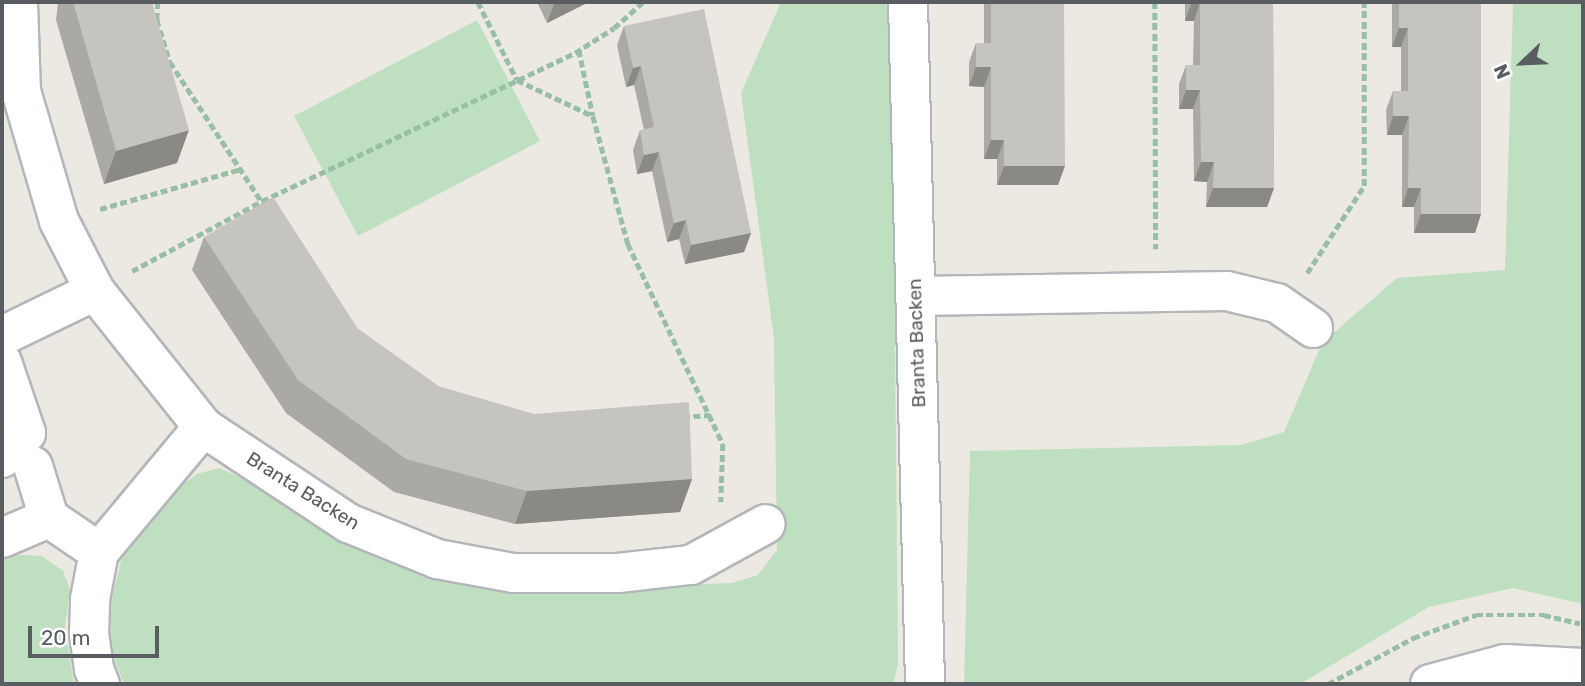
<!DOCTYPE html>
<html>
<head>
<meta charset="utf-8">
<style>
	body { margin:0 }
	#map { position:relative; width:1585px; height:686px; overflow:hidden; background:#ebe9e1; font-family:Rubik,sans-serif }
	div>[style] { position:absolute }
	.green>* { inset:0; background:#bfe0c0 }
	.path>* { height:4.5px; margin-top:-2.25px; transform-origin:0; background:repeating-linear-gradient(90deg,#98bea4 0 7px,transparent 0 10.5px) }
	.roads { filter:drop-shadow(2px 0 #b3b6ba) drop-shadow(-2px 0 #b3b6ba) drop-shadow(0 2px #b3b6ba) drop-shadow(0 -2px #b3b6ba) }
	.minor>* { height:38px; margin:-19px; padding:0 19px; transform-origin:19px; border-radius:19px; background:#fff }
	.wall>* { inset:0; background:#aaa9a3 }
	.shaded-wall>* { inset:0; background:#8b8985 }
	.building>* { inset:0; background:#c6c4be }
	span { translate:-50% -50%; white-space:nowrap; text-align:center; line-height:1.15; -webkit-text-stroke:5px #fff; paint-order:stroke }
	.street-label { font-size:19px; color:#595c60 }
	.frame { position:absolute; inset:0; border:4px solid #595c60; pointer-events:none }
	.north { position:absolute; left:1487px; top:28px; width:70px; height:70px; -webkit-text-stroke:5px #fff; paint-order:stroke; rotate:247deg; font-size:19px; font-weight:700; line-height:28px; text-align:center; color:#595c60 }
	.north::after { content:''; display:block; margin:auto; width:24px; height:32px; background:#595c60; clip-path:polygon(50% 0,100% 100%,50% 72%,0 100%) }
	.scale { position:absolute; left:28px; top:626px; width:131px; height:32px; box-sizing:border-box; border:4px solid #595c60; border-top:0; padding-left:9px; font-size:21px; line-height:24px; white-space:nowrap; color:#595c60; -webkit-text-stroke:5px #fff; paint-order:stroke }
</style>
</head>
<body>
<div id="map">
	<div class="green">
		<i style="clip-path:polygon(781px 2px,884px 2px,892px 11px,898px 664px,893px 684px,124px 684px,110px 648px,111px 602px,123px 553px,174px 491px,197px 474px,219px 468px,253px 483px,343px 538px,435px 576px,498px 591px,732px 583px,758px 575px,777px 550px,774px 339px,741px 93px)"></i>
		<i style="clip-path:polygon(1583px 2px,1583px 604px,1513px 588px,1429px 607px,1300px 684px,964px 684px,970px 451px,1241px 445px,1284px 432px,1322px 343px,1397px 278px,1505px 270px,1513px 3px)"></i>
		<i style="clip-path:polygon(477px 20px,540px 141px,358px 236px,294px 116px)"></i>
		<i style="clip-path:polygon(6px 554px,42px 556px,63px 571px,70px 590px,65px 627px,74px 684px,2px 684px,2px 555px)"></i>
	</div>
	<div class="path">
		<i style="left:158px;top:2px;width:18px;rotate:93deg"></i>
		<i style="left:157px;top:20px;width:44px;rotate:72.8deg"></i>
		<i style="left:170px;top:62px;width:175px;rotate:56.7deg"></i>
		<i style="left:478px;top:2px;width:87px;rotate:63.4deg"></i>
		<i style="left:517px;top:80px;width:84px;rotate:25.3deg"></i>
		<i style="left:593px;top:116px;width:133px;rotate:74.7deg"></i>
		<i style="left:628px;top:244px;width:221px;rotate:64.6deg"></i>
		<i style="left:723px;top:444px;width:58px;rotate:92deg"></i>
		<i style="left:1155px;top:2px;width:247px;rotate:89.8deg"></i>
		<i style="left:579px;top:50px;width:67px;rotate:78deg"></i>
		<i style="left:100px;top:209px;width:147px;rotate:-15.8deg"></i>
		<i style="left:132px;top:271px;width:148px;rotate:-28.3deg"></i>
		<i style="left:262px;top:201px;width:346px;rotate:-25.3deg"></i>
		<i style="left:575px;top:53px;width:46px;rotate:-32.7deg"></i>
		<i style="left:614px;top:28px;width:39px;rotate:-42deg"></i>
		<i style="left:1307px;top:273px;width:104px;rotate:-56.8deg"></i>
		<i style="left:1364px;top:186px;width:184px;rotate:-90deg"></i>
		<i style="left:683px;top:417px;width:27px;rotate:-4deg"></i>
		<i style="left:1328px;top:684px;width:97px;rotate:-28.4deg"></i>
		<i style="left:1413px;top:638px;width:67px;rotate:-20.1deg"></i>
		<i style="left:1476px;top:615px;width:68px"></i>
		<i style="left:1544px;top:615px;width:37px;rotate:13deg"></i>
	</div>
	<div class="roads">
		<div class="minor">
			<i style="left:18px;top:2px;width:89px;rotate:88.1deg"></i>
			<i style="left:21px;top:91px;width:135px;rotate:73.7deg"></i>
			<i style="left:59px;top:221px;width:79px;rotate:62.8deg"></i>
			<i style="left:95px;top:291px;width:174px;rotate:51.5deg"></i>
			<i style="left:203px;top:427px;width:174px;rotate:33.5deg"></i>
			<i style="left:348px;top:523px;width:96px;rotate:22deg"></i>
			<i style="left:437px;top:559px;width:77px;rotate:10.4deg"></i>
			<i style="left:513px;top:573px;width:105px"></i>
			<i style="left:618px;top:573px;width:73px;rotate:-6.3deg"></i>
			<i style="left:691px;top:565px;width:85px;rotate:-28.7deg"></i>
			<i style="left:908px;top:2px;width:682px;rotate:88.57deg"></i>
			<i style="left:916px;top:296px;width:311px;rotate:-0.9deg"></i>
			<i style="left:1227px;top:291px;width:51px;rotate:13.5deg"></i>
			<i style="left:1277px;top:303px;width:44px;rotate:34.8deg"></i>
			<i style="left:2px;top:336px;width:103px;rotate:-25.8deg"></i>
			<i style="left:2px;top:362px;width:75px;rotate:71.3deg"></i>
			<i style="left:26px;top:433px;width:35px;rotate:134deg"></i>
			<i style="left:33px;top:466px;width:54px;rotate:72.9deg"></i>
			<i style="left:49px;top:518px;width:60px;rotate:34.2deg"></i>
			<i style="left:2px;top:538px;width:51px;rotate:-23.1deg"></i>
			<i style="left:100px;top:684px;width:16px;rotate:-112deg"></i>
			<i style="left:94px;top:669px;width:35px;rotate:-98deg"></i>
			<i style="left:89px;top:634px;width:35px;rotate:-88deg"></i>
			<i style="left:90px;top:599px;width:48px;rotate:-79.2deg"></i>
			<i style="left:99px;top:552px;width:163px;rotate:-50.2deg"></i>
			<i style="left:1430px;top:684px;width:78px;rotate:-14.9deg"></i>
			<i style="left:1505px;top:664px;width:78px;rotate:2.9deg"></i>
		</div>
	</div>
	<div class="wall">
		<i style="clip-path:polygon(58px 2px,152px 2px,177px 163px,104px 184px,56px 20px)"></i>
		<i style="clip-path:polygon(537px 2px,589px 2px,547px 23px)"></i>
		<i style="clip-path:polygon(984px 2px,1064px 2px,1058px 185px,997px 185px,997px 159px,984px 159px,984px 87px,969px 86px,969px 62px,976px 43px,984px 43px)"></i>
		<i style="clip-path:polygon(1185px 2px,1273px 2px,1274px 188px,1267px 207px,1206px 207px,1207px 182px,1194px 181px,1193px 109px,1179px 109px,1179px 84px,1186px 65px,1193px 65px,1194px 21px,1185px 21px)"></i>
		<i style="clip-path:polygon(1393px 2px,1481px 2px,1481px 214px,1475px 233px,1414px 233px,1414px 207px,1402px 207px,1402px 135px,1387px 135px,1386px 110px,1393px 91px,1401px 91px,1401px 47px,1392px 47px,1392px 5px)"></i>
		<i style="clip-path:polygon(624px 26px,751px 233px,744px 252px,685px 264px,679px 239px,667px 242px,652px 171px,637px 174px,633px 150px,640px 130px,644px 130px,634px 85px,626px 87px,617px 45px)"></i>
		<i style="clip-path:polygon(204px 237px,358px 329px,438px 386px,692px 479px,680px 512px,515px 524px,394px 492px,286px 413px,192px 270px)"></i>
	</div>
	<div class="shaded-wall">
		<i style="clip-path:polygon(557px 2px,589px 2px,547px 23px,554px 4px)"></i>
		<i style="clip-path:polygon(1192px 2px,1200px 2px,1194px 21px,1185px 21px)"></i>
		<i style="clip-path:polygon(1399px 28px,1408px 28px,1401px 47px,1392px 47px)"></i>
		<i style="clip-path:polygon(641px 66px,634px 85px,626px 87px,633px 68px)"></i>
		<i style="clip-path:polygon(976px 67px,991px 67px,984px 87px,969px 86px)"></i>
		<i style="clip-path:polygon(1186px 90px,1200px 90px,1193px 109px,1179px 109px)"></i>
		<i style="clip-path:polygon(1393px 116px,1409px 116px,1402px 135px,1387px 135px)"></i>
		<i style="clip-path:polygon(189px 130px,177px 163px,104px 184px,116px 151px)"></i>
		<i style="clip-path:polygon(991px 140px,1004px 140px,997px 159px,984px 159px)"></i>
		<i style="clip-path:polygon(659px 152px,652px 171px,637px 174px,644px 155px)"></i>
		<i style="clip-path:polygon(1201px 162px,1214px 162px,1207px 182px,1194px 181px)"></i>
		<i style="clip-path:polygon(1004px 166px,1065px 166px,1058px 185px,997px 185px)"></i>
		<i style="clip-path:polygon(1213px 188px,1274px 188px,1267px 207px,1206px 207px)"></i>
		<i style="clip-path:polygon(1408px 188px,1421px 188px,1414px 207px,1402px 207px)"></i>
		<i style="clip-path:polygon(1421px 214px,1481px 214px,1475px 233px,1414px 233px)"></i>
		<i style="clip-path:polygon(686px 220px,679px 239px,667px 242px,674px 223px)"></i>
		<i style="clip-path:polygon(751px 233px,744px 252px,685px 264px,691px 245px)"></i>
		<i style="clip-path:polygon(692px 479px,680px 512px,515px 524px,527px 491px)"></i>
	</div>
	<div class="building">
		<i style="clip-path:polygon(73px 2px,152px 2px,189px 130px,116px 151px)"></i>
		<i style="clip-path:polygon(991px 2px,1064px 2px,1065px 166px,1004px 166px,1004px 140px,991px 140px,991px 67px,976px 67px,976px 43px,991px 43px)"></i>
		<i style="clip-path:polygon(1192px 2px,1273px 2px,1274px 188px,1213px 188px,1214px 162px,1201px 162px,1200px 90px,1186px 90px,1186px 65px,1200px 65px,1200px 2px)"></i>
		<i style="clip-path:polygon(1399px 2px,1481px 2px,1481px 214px,1421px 214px,1421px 188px,1408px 188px,1409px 116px,1393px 116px,1393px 91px,1408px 91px,1408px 28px,1399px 28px)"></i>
		<i style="clip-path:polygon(704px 9px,751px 233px,691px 245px,686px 220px,674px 223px,659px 152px,644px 155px,640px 130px,654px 127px,641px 66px,633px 68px,624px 26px)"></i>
		<i style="clip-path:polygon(273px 197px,358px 329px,438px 386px,534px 414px,689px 402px,692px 479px,527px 491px,406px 459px,298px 380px,204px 237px)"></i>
	</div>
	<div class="street-label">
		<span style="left:917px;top:343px;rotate:-92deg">Branta Backen</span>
		<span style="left:303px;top:491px;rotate:32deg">Branta Backen</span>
	</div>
	<div class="frame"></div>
	<div class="north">N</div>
	<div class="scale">20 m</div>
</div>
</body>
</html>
